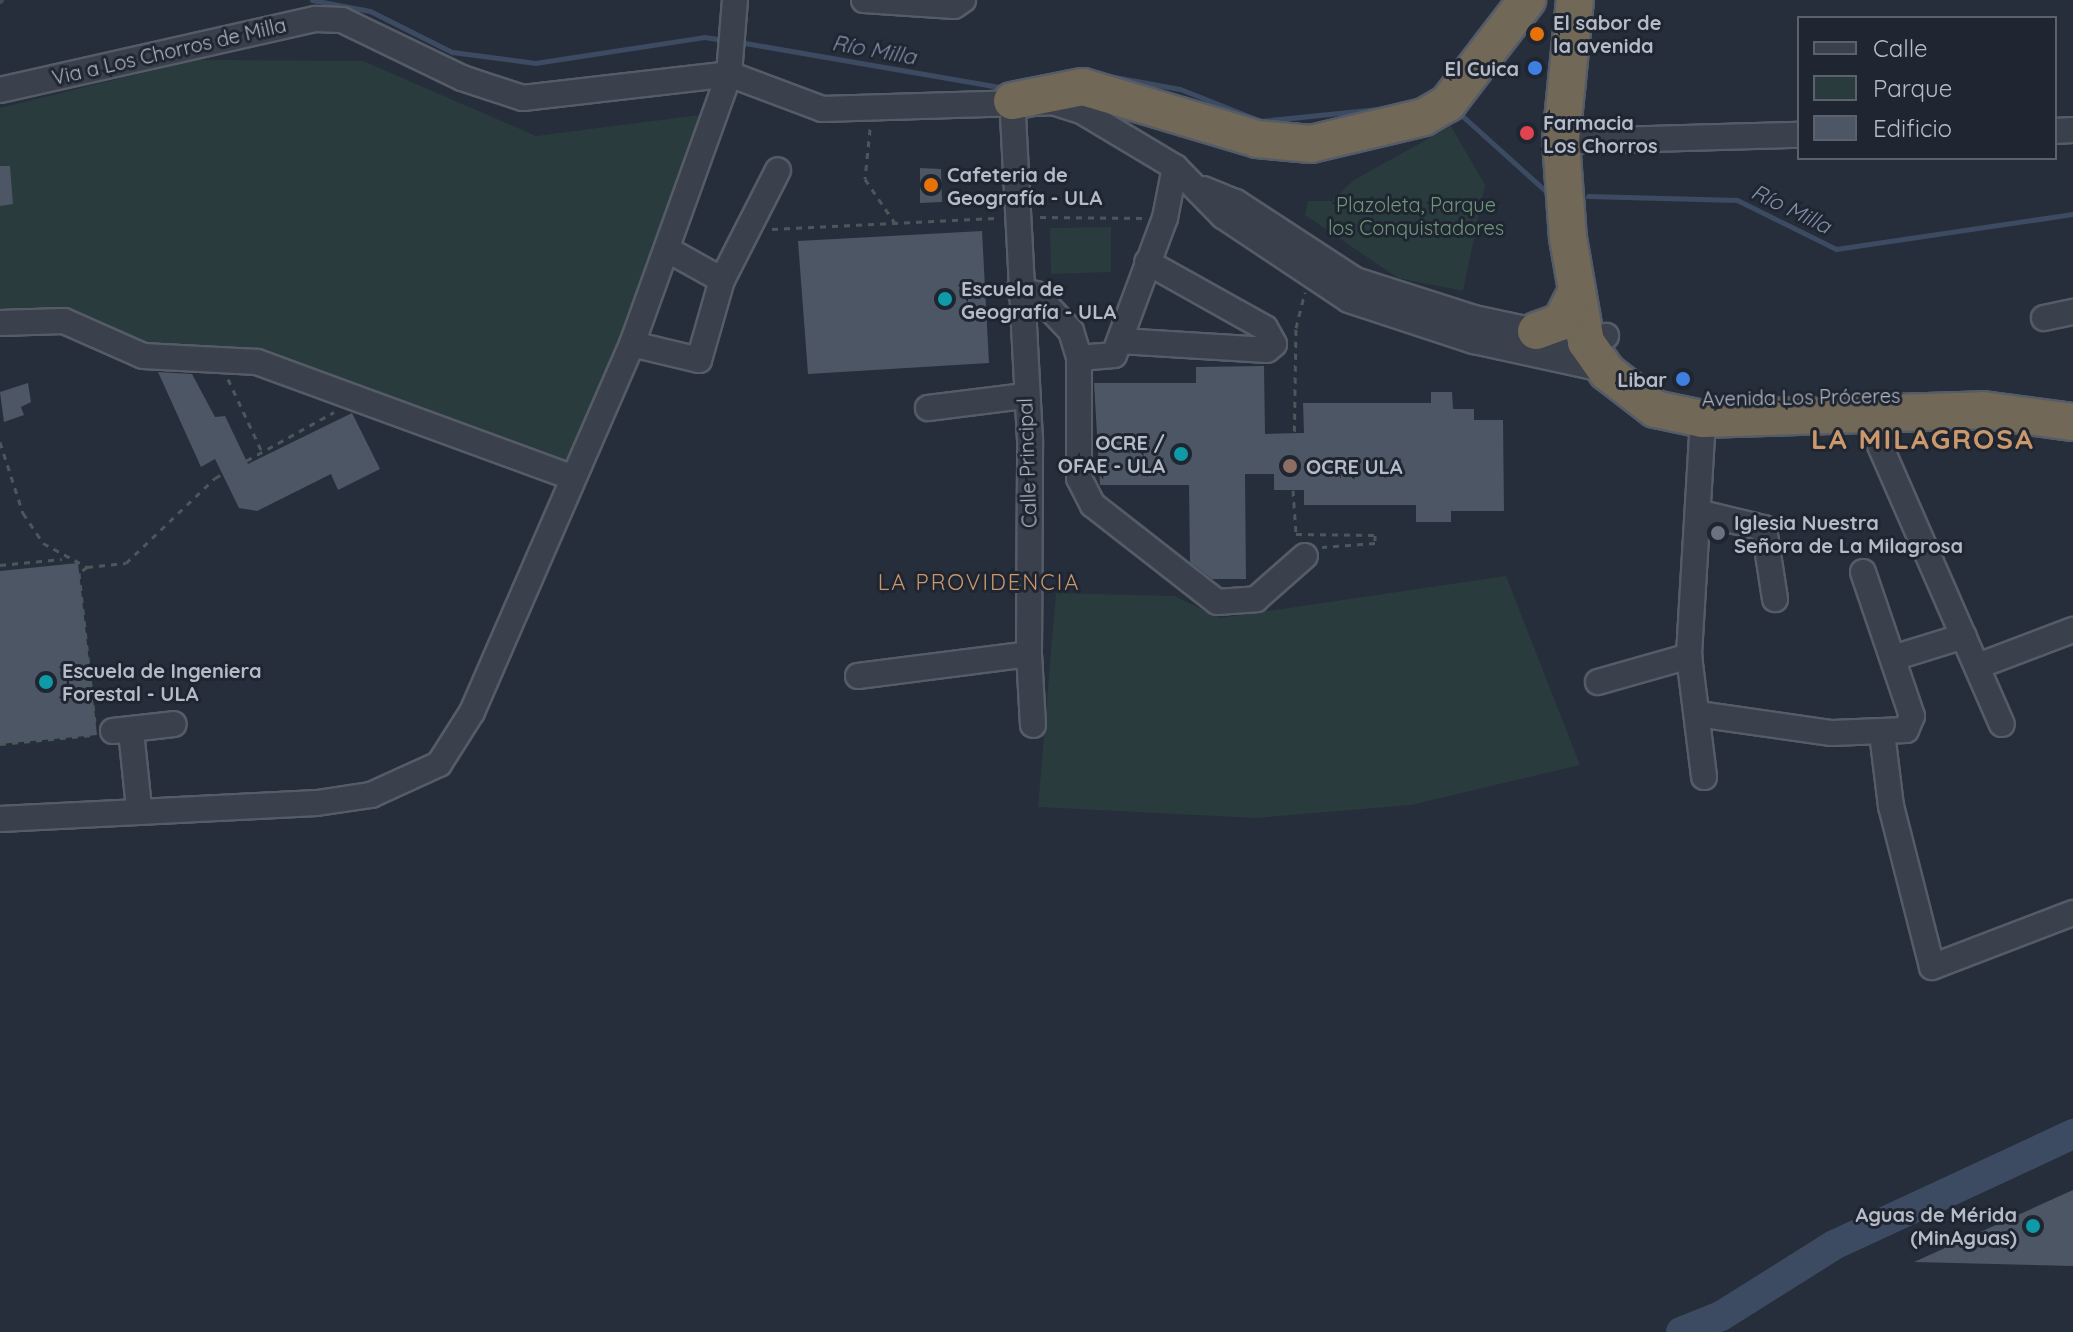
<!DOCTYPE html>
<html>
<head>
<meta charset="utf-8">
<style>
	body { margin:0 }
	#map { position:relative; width:2073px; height:1332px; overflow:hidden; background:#262e3b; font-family:Quicksand,sans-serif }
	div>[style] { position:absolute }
	.green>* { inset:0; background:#293b3d }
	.stream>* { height:5px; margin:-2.5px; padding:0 2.5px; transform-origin:2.5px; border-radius:2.5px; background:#3d4b62 }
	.river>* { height:30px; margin:-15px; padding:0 15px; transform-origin:15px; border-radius:15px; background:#3d4b62 }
	.building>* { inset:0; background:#4c5665 }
	.path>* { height:3px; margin-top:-1.5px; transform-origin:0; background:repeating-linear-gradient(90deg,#48585b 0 6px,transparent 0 12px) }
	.roads { filter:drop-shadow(2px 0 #555c67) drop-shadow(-2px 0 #555c67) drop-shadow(0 2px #555c67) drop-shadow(0 -2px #555c67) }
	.minor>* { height:24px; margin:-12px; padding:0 12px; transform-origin:12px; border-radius:12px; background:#3a404c }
	.highway>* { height:36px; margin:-18px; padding:0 18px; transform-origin:18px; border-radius:18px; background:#716857 }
	.dots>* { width:22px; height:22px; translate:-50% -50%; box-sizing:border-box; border:4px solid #1f2631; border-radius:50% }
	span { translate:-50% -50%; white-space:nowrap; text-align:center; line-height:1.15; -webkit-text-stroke:6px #1f2631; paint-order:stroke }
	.poi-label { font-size:20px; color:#b5bcc7; font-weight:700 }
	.left { translate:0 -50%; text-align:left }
	.right { translate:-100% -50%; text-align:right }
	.street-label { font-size:20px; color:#b5bcc7 }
	.park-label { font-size:20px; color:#6f9679 }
	.water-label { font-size:22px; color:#8091ab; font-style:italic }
	.neighbourhood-label { font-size:22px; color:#cb986c; letter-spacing:2px }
	.district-label { font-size:28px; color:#cb986c; font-weight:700; letter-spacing:2px }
	.legend { position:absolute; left:1797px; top:16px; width:260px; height:144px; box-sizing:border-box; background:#1f2631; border:2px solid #5b626d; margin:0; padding:10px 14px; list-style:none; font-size:24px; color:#b5bcc7 }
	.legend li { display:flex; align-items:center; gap:16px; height:40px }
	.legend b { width:40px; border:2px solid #5b626d }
</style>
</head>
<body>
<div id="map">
	<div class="green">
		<i style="clip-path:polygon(195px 60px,363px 61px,536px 136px,700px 115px,571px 477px,257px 362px,143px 356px,69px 316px,0 323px,0 108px)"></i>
		<i style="clip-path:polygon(1451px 126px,1485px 185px,1463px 291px,1398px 278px,1305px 215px,1308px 201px,1332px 201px,1354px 180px)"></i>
		<i style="clip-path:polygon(1111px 227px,1111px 272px,1051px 274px,1050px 228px)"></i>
		<i style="clip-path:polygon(1506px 576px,1580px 765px,1411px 805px,1256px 818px,1038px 807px,1056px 593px,1174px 596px,1220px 618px)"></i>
	</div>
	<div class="stream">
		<i style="left:312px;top:0;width:59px;rotate:10.7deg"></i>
		<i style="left:370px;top:11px;width:92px;rotate:26.6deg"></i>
		<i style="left:452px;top:52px;width:84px;rotate:7.5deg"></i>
		<i style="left:535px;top:63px;width:171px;rotate:-8.7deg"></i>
		<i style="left:704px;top:37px;width:21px;rotate:8deg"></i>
		<i style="left:0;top:1px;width:1px;rotate:-45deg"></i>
		<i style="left:739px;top:42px;width:270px;rotate:9.8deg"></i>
		<i style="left:1098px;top:74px;width:83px;rotate:10.4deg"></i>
		<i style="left:1180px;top:89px;width:87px;rotate:21.6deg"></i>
		<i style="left:1261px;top:121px;width:128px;rotate:-5.8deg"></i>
		<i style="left:1459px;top:113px;width:122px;rotate:42deg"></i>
		<i style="left:1588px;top:196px;width:149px;rotate:1.5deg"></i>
		<i style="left:1737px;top:200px;width:110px;rotate:26.3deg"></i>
		<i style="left:1836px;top:249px;width:240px;rotate:-8.4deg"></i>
	</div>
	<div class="river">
		<i style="left:1681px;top:1332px;width:43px;rotate:-21.8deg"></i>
		<i style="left:1721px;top:1316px;width:133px;rotate:-32.1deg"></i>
		<i style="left:1834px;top:1245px;width:264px;rotate:-24.9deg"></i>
	</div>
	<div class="building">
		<i style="clip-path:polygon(0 166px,10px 166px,13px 204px,0 206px)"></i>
		<i style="clip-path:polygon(920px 168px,941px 169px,942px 202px,920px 203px)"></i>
		<i style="clip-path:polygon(982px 231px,989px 363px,808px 374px,798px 241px)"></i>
		<i style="clip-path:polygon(1264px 366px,1265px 434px,1304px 433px,1303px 403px,1431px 403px,1431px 392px,1452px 392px,1453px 409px,1474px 409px,1474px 420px,1503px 420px,1504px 511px,1451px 511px,1451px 522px,1416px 522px,1416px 505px,1304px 505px,1304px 490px,1274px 490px,1274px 474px,1245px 474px,1246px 579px,1212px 579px,1190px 562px,1189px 485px,1100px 485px,1094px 383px,1196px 383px,1196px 367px)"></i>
		<i style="clip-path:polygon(158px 372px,192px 374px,215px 417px,225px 416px,248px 464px,352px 413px,380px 469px,338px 490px,331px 474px,257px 511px,239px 508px,215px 459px,201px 467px)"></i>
		<i style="clip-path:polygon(28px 383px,31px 402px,21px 407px,24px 415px,4px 422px,0 392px)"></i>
		<i style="clip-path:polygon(78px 563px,97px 735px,0 744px,0 571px)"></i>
		<i style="clip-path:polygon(2073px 1190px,2073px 1266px,1914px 1262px)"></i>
	</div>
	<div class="path">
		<i style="left:870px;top:129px;width:50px;rotate:95.7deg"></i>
		<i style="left:865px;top:179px;width:53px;rotate:55.7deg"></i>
		<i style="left:1040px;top:217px;width:104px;rotate:0.6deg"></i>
		<i style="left:772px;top:229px;width:228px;rotate:-2.8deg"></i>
		<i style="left:228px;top:379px;width:81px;rotate:65deg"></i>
		<i style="left:0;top:442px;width:75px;rotate:72.1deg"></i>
		<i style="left:23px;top:513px;width:36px;rotate:56deg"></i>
		<i style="left:43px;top:543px;width:50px;rotate:28.6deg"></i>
		<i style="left:87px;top:567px;width:39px;rotate:-6deg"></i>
		<i style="left:126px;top:563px;width:123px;rotate:-43.7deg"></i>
		<i style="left:215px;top:478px;width:136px;rotate:-29deg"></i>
		<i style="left:1294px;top:455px;width:127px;rotate:-89.1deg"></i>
		<i style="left:1296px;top:328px;width:37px;rotate:-76deg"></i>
		<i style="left:1293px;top:490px;width:44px;rotate:86.1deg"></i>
		<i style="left:1296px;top:534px;width:79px;rotate:0.7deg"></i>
		<i style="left:1375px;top:535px;width:8px;rotate:90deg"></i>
		<i style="left:1375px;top:543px;width:53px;rotate:175.7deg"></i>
		<i style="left:0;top:565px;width:62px;rotate:-5.5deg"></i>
		<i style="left:87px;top:567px;width:10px;rotate:143deg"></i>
		<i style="left:79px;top:573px;width:150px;rotate:83.9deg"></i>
		<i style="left:0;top:744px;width:93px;rotate:-5.5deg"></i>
	</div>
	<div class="roads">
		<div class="minor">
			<i style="left:864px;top:0;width:90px;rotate:3.8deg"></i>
			<i style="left:954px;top:6px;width:11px;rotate:-34deg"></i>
			<i style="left:0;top:90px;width:324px;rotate:-12.7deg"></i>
			<i style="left:316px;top:19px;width:26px;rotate:2deg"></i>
			<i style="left:342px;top:20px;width:133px;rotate:25.8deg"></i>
			<i style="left:462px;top:78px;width:64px;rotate:18.2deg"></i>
			<i style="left:523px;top:98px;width:207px;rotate:-6.6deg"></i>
			<i style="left:729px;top:74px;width:99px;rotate:20.6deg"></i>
			<i style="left:822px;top:109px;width:231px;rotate:-1.7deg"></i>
			<i style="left:1053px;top:102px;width:32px;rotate:18deg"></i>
			<i style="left:1083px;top:112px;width:107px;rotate:30.9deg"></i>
			<i style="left:1175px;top:167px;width:69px;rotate:45.6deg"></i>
			<i style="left:1223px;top:216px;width:151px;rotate:33.7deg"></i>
			<i style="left:1349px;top:300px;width:132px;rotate:18.2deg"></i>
			<i style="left:1474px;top:341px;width:141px;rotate:12.3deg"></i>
			<i style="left:2055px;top:131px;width:18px;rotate:-3deg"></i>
			<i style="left:1579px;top:141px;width:220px;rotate:-1.6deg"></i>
			<i style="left:1203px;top:189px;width:35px;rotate:22deg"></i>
			<i style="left:1236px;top:202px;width:142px;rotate:33.2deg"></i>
			<i style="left:1355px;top:280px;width:125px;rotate:17.7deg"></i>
			<i style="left:1474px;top:318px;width:115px;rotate:12.1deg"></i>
			<i style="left:1586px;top:342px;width:21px;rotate:-17deg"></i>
			<i style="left:722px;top:280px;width:123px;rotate:-63deg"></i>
			<i style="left:1019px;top:290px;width:17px;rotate:13deg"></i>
			<i style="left:1036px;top:294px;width:51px;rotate:46.6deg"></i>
			<i style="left:1071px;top:331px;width:28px;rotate:73deg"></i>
			<i style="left:1079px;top:358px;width:120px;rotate:90deg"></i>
			<i style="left:1079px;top:478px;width:30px;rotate:63deg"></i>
			<i style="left:1093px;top:505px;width:157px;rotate:38deg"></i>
			<i style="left:1217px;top:602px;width:39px;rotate:-4deg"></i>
			<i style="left:1256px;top:599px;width:65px;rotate:-41.3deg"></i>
			<i style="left:2044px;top:318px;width:30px;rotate:-12deg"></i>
			<i style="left:0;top:323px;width:64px;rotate:-1.8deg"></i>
			<i style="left:64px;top:321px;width:86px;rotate:23.9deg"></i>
			<i style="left:143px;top:356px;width:114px;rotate:3deg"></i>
			<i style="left:257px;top:362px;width:334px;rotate:20.1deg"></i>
			<i style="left:1120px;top:341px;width:147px;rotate:3.5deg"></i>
			<i style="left:1267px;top:350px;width:9px;rotate:-41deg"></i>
			<i style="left:1274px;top:344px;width:18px;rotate:-119deg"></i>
			<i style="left:1265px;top:328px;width:135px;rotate:-150.8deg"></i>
			<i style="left:632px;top:344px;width:69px;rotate:13.4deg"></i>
			<i style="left:699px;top:360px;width:83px;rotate:-74deg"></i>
			<i style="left:722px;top:280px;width:62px;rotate:-150.9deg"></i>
			<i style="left:1079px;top:358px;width:35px;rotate:-5deg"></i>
			<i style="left:1114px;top:355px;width:146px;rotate:-69.6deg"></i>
			<i style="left:1165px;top:218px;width:52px;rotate:-78.9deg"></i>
			<i style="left:928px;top:408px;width:98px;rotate:-7.1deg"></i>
			<i style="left:1868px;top:418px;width:334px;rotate:66.4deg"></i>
			<i style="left:1703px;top:419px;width:237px;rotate:93.4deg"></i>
			<i style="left:1689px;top:656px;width:122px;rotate:82.9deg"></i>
			<i style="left:1701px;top:513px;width:65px;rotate:13.4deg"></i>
			<i style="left:1764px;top:528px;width:72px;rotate:81.2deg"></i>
			<i style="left:1029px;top:654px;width:71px;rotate:86.8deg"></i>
			<i style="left:1893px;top:658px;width:74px;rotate:-17.2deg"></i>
			<i style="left:1978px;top:666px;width:102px;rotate:-20.8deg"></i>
			<i style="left:858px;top:676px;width:172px;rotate:-7.3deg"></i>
			<i style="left:1029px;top:654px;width:214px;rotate:-89.7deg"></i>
			<i style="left:1030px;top:440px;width:339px;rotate:-93deg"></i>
			<i style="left:1598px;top:682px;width:95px;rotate:-15.9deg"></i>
			<i style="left:1698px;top:714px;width:135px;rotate:8.1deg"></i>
			<i style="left:1832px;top:733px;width:74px;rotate:-2.3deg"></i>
			<i style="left:1906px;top:730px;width:15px;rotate:-67deg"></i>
			<i style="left:1912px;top:716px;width:152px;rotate:-108.8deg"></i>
			<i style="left:113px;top:731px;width:61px;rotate:-6.5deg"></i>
			<i style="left:131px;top:731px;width:78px;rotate:84.1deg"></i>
			<i style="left:1882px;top:733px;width:74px;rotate:83deg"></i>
			<i style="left:1891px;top:806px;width:166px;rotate:75.7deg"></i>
			<i style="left:1932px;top:967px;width:151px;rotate:-21deg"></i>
			<i style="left:0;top:819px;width:317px;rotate:-2.9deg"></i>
			<i style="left:317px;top:803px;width:55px;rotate:-8.4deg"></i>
			<i style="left:371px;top:795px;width:75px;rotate:-24.5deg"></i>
			<i style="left:439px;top:764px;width:62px;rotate:-57.6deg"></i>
			<i style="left:472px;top:712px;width:401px;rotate:-66.5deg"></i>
			<i style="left:632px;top:344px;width:287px;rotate:-70.2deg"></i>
			<i style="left:729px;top:74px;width:74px;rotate:-85.4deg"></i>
		</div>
		<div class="highway">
			<i style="left:1575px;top:0;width:142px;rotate:95.7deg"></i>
			<i style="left:1561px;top:141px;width:97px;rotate:85.9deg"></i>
			<i style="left:1568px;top:238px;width:106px;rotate:80.2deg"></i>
			<i style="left:1586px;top:342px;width:37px;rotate:55deg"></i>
			<i style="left:1607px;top:372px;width:61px;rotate:37.6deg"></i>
			<i style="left:1655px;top:409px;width:49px;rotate:11.8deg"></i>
			<i style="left:1703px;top:419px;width:280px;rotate:-1.8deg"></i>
			<i style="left:1983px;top:410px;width:91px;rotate:7.6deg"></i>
			<i style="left:1012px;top:101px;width:72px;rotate:-11.2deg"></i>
			<i style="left:1083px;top:87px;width:182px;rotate:16.6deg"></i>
			<i style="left:1257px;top:139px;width:54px;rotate:5.3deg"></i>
			<i style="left:1311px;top:144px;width:116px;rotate:-13.4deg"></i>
			<i style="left:1424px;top:117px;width:28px;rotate:-30deg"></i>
			<i style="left:1448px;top:103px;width:130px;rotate:-52.5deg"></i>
			<i style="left:1536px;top:331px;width:27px;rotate:-20deg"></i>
			<i style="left:1561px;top:322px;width:28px;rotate:-63deg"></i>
		</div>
	</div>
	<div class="dots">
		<i style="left:1537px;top:34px;background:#e8710a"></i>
		<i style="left:1535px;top:68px;background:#3f7fe0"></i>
		<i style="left:1527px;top:133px;background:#e0444e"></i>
		<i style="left:931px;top:185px;background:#e8710a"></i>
		<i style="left:945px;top:299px;background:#0f9aa8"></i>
		<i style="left:1683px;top:379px;background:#3f7fe0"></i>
		<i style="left:1181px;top:454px;background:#0f9aa8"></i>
		<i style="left:1290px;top:466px;background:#8d6e63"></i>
		<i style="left:1718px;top:533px;background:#6b7280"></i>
		<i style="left:46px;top:682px;background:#0f9aa8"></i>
		<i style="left:2033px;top:1226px;background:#0f9aa8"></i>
	</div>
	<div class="poi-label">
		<span class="left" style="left:1553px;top:34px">El sabor de<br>la avenida</span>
		<span class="right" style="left:1519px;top:68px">El Cuica</span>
		<span class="left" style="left:1543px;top:134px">Farmacia<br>Los Chorros</span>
		<span class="left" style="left:947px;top:186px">Cafeteria de<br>Geografía - ULA</span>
		<span class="left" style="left:961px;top:300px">Escuela de<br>Geografía - ULA</span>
		<span class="right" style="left:1667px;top:379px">Libar</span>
		<span class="right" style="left:1165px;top:454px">OCRE /<br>OFAE - ULA</span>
		<span class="left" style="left:1306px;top:466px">OCRE ULA</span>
		<span class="left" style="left:1734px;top:534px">Iglesia Nuestra<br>Señora de La Milagrosa</span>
		<span class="left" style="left:62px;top:682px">Escuela de Ingeniera<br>Forestal - ULA</span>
		<span class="right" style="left:2017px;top:1226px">Aguas de Mérida<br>(MinAguas)</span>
	</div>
	<div class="street-label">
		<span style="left:169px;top:51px;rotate:-13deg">Via a Los Chorros de Milla</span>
		<span style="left:1801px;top:397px;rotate:-1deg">Avenida Los Próceres</span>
		<span style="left:1027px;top:463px;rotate:-92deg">Calle Principal</span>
	</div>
	<div class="park-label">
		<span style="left:1416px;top:216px">Plazoleta, Parque<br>los Conquistadores</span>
	</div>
	<div class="water-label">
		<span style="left:874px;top:50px;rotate:10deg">Río Milla</span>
		<span style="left:1791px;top:209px;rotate:26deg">Río Milla</span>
	</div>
	<div class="neighbourhood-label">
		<span style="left:979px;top:583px">LA PROVIDENCIA</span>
	</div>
	<div class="district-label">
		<span style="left:1923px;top:439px">LA MILAGROSA</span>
	</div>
	<ul class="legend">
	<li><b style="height:10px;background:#3a404c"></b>Calle</li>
	<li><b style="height:22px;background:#293b3d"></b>Parque</li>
	<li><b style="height:22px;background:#4c5665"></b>Edificio</li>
	</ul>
</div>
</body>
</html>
